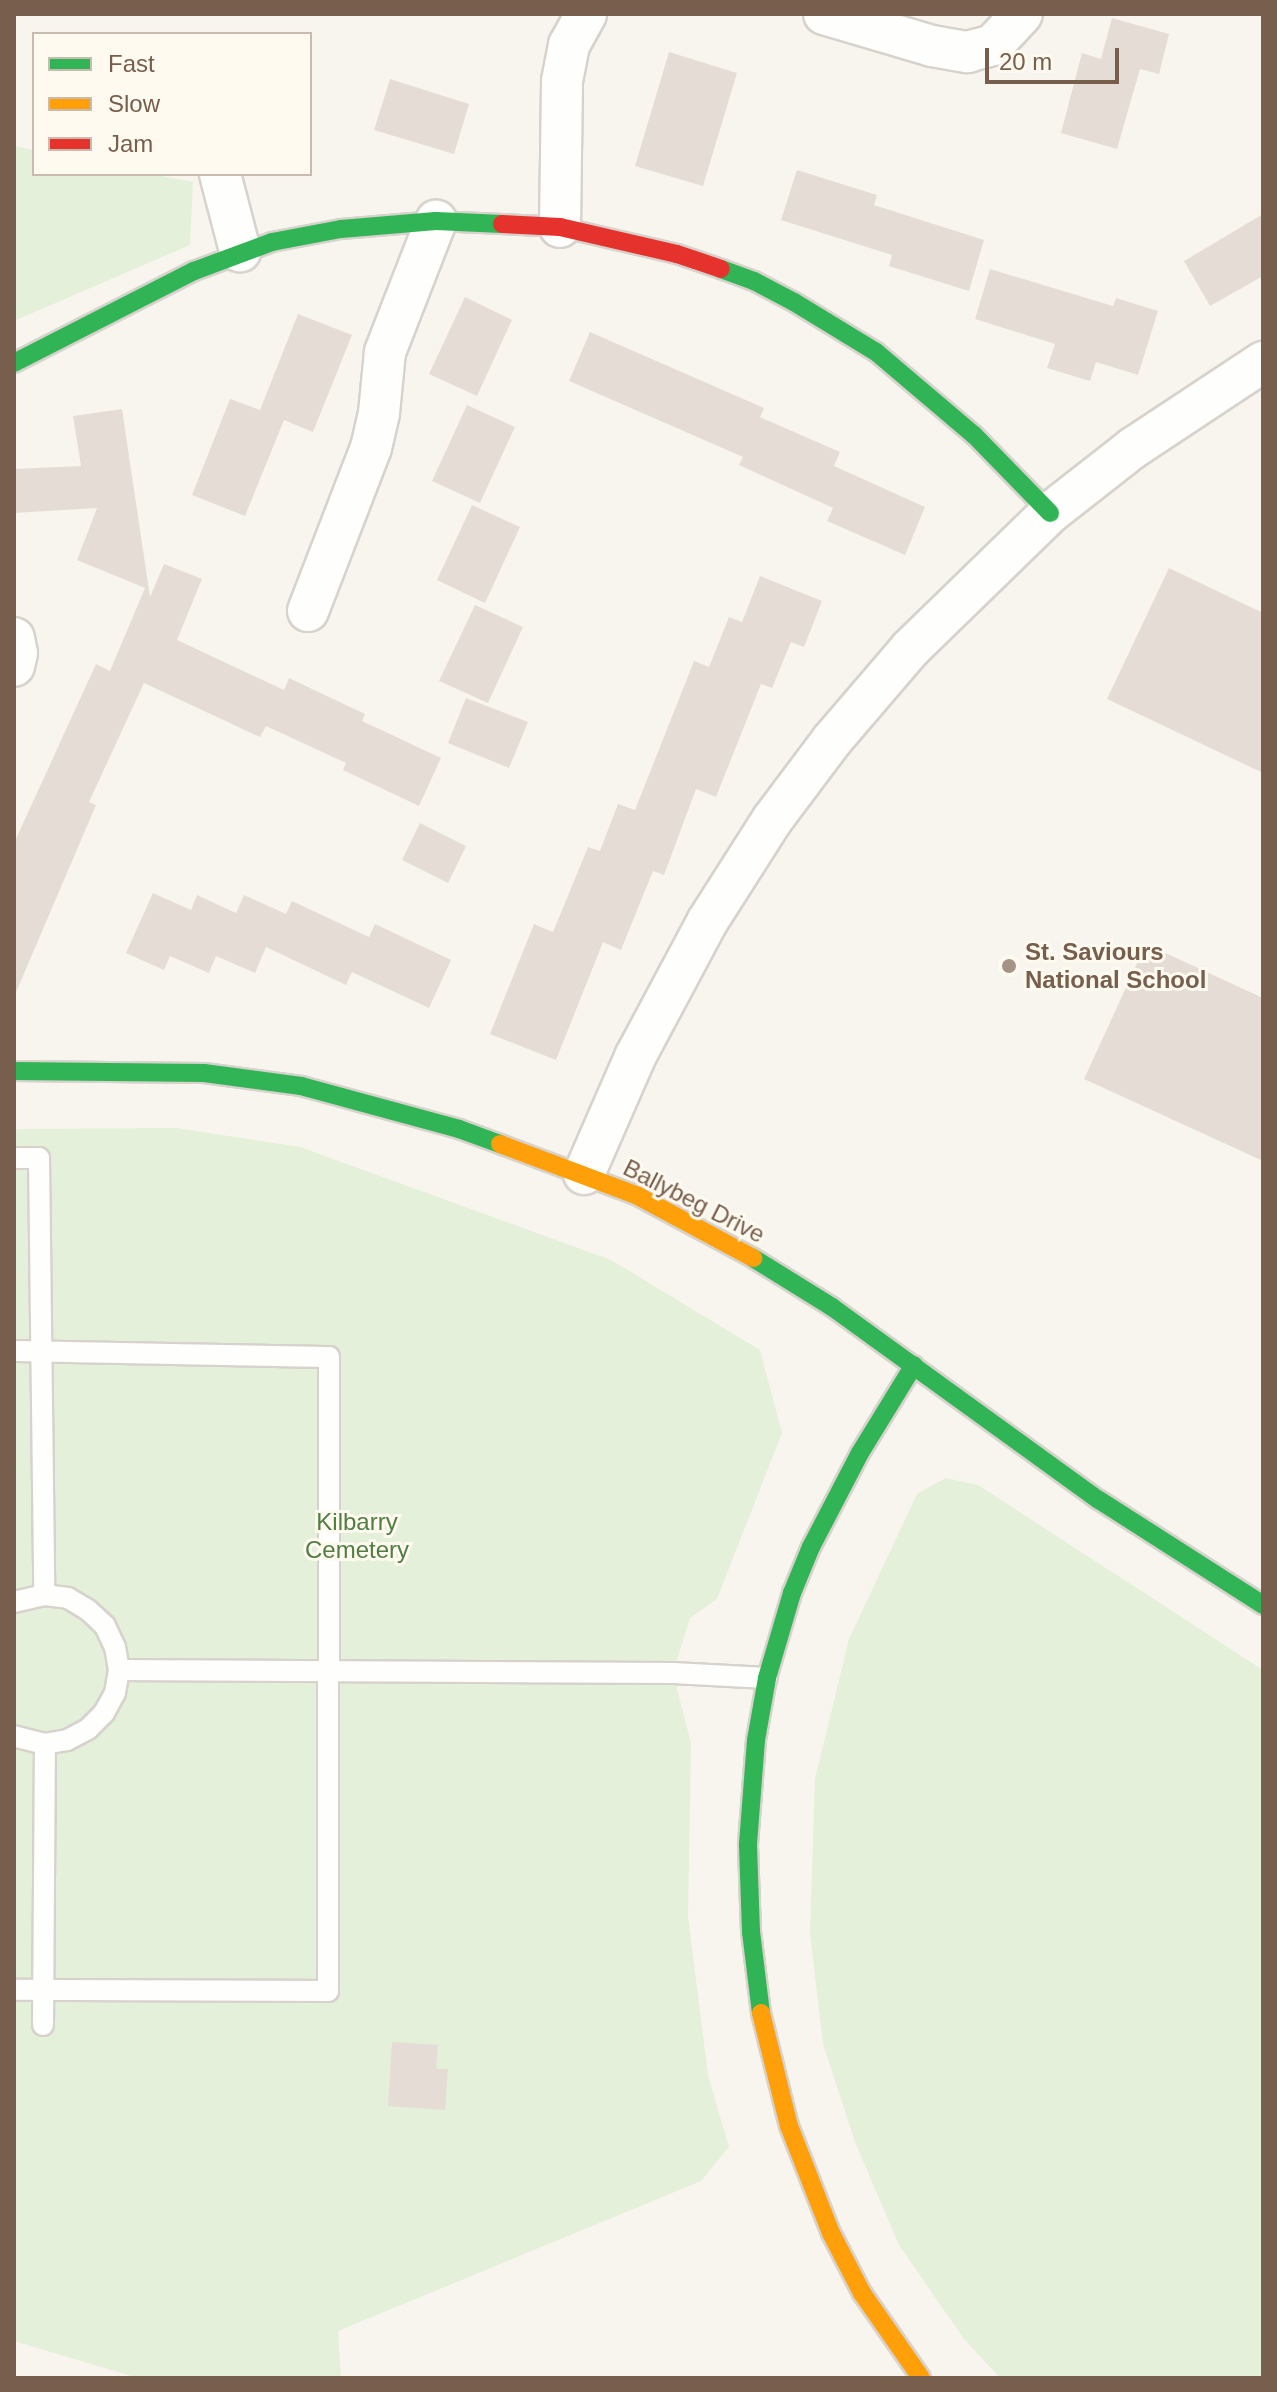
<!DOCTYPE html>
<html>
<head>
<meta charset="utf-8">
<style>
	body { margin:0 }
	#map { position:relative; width:1277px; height:2392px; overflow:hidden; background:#f8f5ee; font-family:Arial,sans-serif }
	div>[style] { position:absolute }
	.green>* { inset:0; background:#e4f0d9 }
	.building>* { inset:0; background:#e5ddd5 }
	.roads { filter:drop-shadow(2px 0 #d7d2cc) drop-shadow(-2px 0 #d7d2cc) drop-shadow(0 2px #d7d2cc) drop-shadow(0 -2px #d7d2cc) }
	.lane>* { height:20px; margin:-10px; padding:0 10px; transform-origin:10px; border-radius:10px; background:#fefefc }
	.street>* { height:40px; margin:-20px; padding:0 20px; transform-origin:20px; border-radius:20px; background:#fefefc }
	.fast>* { height:18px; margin:-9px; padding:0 9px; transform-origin:9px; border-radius:9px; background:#30b455 }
	.slow>* { height:18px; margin:-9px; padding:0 9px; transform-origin:9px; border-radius:9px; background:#ff9f0a }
	.jam>* { height:18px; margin:-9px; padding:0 9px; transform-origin:9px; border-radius:9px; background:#e5322d }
	.dots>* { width:22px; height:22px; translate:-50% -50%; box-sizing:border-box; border:4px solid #fffaf0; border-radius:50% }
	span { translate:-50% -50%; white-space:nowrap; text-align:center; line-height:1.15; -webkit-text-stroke:6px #fffaf0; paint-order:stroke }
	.poi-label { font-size:24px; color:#785e4c; font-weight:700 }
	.left { translate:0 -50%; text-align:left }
	.street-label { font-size:24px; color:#785e4c }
	.park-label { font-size:24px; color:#517e43 }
	.frame { position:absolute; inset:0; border:16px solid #785e4c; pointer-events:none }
	.legend { position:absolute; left:32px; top:32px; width:280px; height:144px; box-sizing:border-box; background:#fffaf0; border:2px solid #c9bcae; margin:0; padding:10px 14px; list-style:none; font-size:24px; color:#785e4c }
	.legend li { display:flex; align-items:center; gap:16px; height:40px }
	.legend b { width:40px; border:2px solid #c9bcae }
	.scale { position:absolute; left:985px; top:48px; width:134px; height:36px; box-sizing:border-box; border:4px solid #785e4c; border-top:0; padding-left:10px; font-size:24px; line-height:28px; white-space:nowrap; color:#785e4c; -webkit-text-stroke:6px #fffaf0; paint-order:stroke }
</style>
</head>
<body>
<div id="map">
	<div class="green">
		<i style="clip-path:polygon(14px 146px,34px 150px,34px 174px,151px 174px,193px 182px,190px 245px,14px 321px)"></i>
		<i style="clip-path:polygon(176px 1128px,300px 1147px,611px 1260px,760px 1350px,782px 1433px,717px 1599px,690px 1618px,673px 1673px,691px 1743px,688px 1916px,708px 2075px,729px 2147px,701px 2181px,338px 2331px,341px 2378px,138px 2378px,14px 2341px,14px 1129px)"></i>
		<i style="clip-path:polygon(946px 1478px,978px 1485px,1263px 1670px,1263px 2378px,1000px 2378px,964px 2339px,899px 2245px,855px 2142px,823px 2044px,810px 1933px,815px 1779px,849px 1639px,917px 1494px)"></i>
	</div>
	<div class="building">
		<i style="clip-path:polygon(1112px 18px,1169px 34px,1159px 74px,1140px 69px,1117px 149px,1061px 133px,1082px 53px,1101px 59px)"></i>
		<i style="clip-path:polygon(669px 52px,737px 73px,703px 186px,635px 166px)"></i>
		<i style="clip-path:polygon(390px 79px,469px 104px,454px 154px,374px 130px)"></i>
		<i style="clip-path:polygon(797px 170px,877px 195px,874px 205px,984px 240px,969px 291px,889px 266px,892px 255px,781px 220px)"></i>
		<i style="clip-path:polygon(1263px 214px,1263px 276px,1210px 306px,1184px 261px)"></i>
		<i style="clip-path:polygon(990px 269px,1113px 306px,1116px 298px,1158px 311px,1138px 375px,1096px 362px,1090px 381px,1047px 368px,1055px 344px,975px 319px)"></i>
		<i style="clip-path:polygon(465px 297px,512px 320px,477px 396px,429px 374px)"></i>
		<i style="clip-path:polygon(298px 314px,352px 335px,313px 432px,284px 420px,245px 516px,192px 495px,230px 399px,266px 412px,260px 410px)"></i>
		<i style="clip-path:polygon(590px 332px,764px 408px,760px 417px,840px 452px,834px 466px,925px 507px,905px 555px,827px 521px,833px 508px,739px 465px,743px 457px,569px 381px)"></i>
		<i style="clip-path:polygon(467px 405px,515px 427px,480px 503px,432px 481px)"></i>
		<i style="clip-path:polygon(122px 409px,150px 597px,164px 564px,202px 579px,177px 640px,284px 690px,289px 678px,365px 714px,362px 721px,441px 758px,419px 806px,343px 770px,346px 763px,266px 726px,260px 737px,144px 683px,89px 802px,96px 805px,14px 997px,14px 843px,96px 664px,110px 671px,145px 588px,77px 560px,97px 508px,14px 513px,14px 469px,81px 466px,73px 416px)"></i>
		<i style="clip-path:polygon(472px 505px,520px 527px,485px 603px,437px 580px)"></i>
		<i style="clip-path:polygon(1169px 568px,1263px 613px,1263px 773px,1107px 699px)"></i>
		<i style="clip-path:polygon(760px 576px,822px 601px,804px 647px,791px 642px,772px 688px,761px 684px,716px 797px,696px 789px,664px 875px,653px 871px,621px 950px,603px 942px,556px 1060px,490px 1034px,534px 924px,553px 932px,588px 847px,600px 851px,618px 804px,635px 810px,694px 661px,709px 667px,729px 617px,742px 622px)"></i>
		<i style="clip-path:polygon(475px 605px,523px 627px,488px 703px,439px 681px)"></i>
		<i style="clip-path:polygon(466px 698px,528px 722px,509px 768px,448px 743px)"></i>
		<i style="clip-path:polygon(420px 823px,466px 846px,448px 883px,402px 860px)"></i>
		<i style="clip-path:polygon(153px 893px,191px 910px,197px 895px,236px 913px,244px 895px,286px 914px,292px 901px,369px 937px,375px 924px,451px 960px,429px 1008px,352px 972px,346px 985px,266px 947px,255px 973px,216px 956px,209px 973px,170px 956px,164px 970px,126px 953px)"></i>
		<i style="clip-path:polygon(1146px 944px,1263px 998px,1263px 1161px,1084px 1079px)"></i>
		<i style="clip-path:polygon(392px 2042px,438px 2045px,436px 2069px,448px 2069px,445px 2110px,388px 2106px)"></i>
	</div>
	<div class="roads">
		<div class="lane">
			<i style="left:14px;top:1158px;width:25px"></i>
			<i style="left:39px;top:1158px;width:437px;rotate:89.3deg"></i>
			<i style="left:14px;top:1351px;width:315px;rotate:1.1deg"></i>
			<i style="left:329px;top:1357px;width:634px;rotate:90.09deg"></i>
			<i style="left:328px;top:1991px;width:314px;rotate:-179.8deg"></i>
			<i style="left:14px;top:1602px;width:31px;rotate:-13deg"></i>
			<i style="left:44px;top:1595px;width:24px;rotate:7deg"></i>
			<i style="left:68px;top:1598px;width:23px;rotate:31deg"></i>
			<i style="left:88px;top:1610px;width:23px;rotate:43deg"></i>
			<i style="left:105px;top:1626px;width:23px;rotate:65deg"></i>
			<i style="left:115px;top:1647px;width:23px;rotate:80deg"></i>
			<i style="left:119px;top:1670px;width:23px;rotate:100deg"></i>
			<i style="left:115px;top:1693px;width:23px;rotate:119deg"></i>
			<i style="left:104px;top:1713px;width:23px;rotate:135deg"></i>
			<i style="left:88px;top:1729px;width:24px;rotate:152deg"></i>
			<i style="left:67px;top:1740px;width:22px;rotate:170deg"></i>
			<i style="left:45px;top:1744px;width:32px;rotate:-166deg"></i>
			<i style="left:119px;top:1670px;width:554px;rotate:0.31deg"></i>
			<i style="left:673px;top:1673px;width:94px;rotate:3deg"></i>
			<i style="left:43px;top:2025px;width:281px;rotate:-89.6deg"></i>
		</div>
		<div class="street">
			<i style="left:824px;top:14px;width:113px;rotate:16.5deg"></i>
			<i style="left:932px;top:46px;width:36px;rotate:10deg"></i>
			<i style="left:967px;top:52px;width:27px;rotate:-15deg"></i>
			<i style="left:993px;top:45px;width:42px;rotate:-46.9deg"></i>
			<i style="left:220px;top:174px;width:80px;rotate:75.4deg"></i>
			<i style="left:560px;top:227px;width:146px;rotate:-89.2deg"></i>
			<i style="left:562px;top:81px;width:37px;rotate:-79deg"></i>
			<i style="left:569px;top:45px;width:35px;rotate:-61deg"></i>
			<i style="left:308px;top:611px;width:175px;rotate:-68.9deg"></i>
			<i style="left:371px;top:448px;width:36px;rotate:-77deg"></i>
			<i style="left:379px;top:413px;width:61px;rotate:-84.4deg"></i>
			<i style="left:385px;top:352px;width:141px;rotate:-68.7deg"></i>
			<i style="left:14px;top:638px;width:15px;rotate:79deg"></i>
			<i style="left:17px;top:653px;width:13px;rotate:103deg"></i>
			<i style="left:584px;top:1174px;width:128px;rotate:-66.4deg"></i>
			<i style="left:635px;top:1057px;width:153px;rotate:-61.9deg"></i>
			<i style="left:707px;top:922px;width:121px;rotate:-57.5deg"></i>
			<i style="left:772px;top:820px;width:100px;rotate:-53.1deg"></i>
			<i style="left:832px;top:740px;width:120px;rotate:-49.4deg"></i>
			<i style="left:910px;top:649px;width:195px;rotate:-44.2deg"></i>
			<i style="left:1050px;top:513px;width:105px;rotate:-38.1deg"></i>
			<i style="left:1133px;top:448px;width:156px;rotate:-33.5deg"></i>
		</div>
		<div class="fast">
			<i style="left:721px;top:269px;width:35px;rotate:20deg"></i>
			<i style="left:754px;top:281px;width:45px;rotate:27.7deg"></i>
			<i style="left:794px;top:302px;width:96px;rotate:31.4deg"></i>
			<i style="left:876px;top:352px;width:128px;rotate:40.3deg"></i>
			<i style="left:974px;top:435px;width:109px;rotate:45.7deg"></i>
			<i style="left:14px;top:363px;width:202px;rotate:-27.1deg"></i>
			<i style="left:194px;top:271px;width:83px;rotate:-20.4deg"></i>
			<i style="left:272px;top:242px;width:70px;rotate:-10.7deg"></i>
			<i style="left:341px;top:229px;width:95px;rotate:-4.8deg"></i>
			<i style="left:436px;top:221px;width:66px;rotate:2.6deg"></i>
			<i style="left:14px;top:1071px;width:190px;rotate:0.6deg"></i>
			<i style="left:204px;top:1073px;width:98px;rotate:7.6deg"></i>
			<i style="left:301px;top:1086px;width:164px;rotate:15.2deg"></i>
			<i style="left:459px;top:1129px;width:44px;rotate:20.1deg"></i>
			<i style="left:753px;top:1258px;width:93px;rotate:31.8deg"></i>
			<i style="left:832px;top:1307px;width:329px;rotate:35.9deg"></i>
			<i style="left:1099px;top:1500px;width:195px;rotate:32.6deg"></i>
			<i style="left:761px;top:2013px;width:82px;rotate:-97deg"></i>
			<i style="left:751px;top:1932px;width:88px;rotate:-92deg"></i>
			<i style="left:748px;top:1844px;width:104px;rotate:-85.6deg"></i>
			<i style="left:756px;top:1740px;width:63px;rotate:-79.9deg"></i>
			<i style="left:767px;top:1678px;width:89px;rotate:-73.6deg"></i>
			<i style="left:792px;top:1593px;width:50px;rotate:-67.6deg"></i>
			<i style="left:811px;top:1547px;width:106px;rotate:-62.5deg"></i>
			<i style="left:860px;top:1453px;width:103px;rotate:-58.5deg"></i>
		</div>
		<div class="slow">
			<i style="left:500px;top:1144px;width:147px;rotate:20.6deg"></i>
			<i style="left:638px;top:1196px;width:131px;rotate:28.3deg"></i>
			<i style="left:761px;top:2013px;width:116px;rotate:76.1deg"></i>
			<i style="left:789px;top:2126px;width:115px;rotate:68.6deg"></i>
			<i style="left:831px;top:2233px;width:68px;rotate:62.7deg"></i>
			<i style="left:862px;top:2293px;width:103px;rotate:55.2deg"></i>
		</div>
		<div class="jam">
			<i style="left:502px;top:224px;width:58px;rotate:3deg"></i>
			<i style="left:560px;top:227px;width:120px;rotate:13deg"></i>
			<i style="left:677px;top:254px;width:46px;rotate:18.8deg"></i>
		</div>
	</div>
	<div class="dots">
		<i style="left:1009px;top:966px;background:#a59385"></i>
	</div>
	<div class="poi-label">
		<span class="left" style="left:1025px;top:966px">St. Saviours<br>National School</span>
	</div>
	<div class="street-label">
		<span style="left:694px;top:1201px;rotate:27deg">Ballybeg Drive</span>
	</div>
	<div class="park-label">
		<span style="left:357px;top:1536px">Kilbarry<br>Cemetery</span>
	</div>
	<div class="frame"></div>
	<ul class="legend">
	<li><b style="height:10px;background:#30b455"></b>Fast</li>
	<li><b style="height:10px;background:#ff9f0a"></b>Slow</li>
	<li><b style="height:10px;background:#e5322d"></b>Jam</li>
	</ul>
	<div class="scale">20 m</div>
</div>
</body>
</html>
